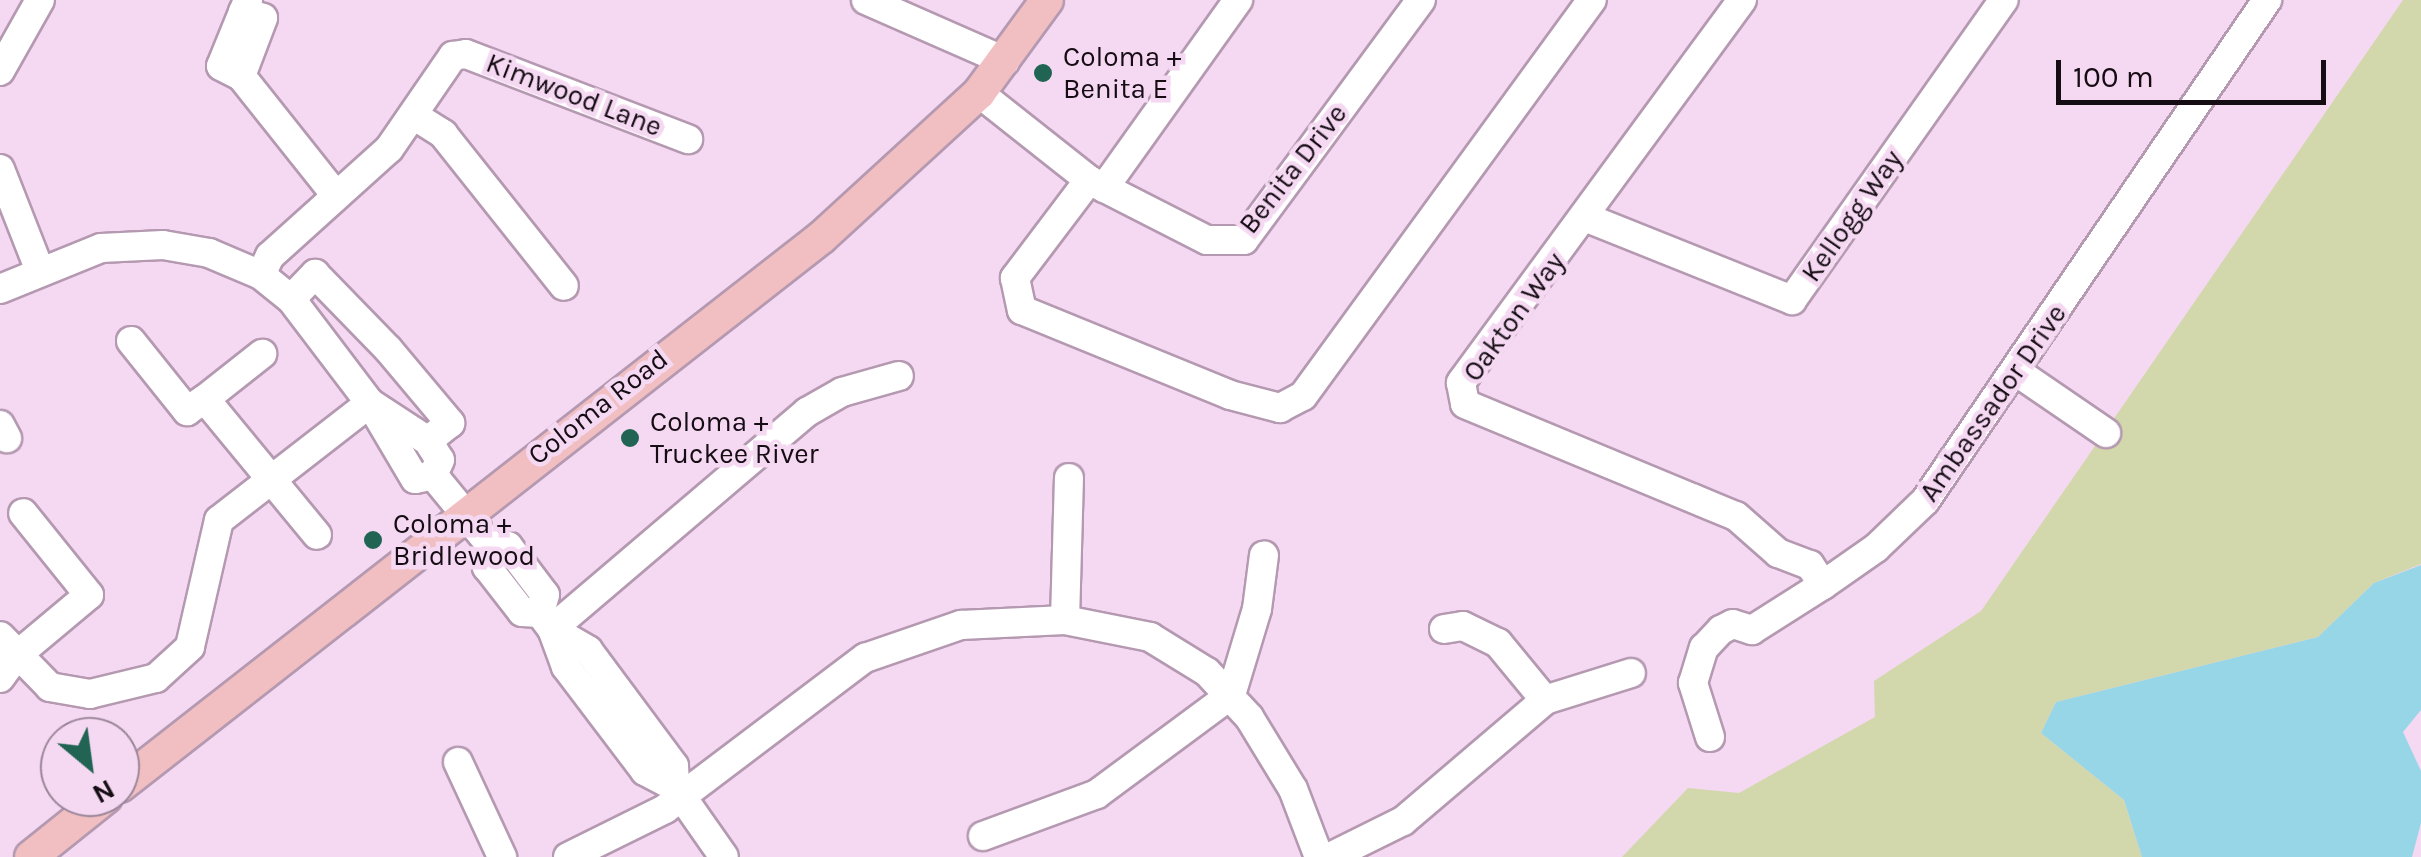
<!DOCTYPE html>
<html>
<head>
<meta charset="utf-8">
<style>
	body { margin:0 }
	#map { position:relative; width:2421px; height:857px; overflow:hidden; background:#f5d8f1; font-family:Karla,sans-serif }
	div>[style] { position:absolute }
	.green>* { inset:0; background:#d3d8ac }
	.water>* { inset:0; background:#96d6e7 }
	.roads { filter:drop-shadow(2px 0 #b499b1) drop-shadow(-2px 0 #b499b1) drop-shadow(0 2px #b499b1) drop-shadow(0 -2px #b499b1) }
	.minor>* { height:28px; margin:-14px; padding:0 14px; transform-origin:14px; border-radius:14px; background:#fff }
	.major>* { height:32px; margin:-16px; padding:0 16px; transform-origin:16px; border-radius:16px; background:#f1bfc1 }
	.dots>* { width:28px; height:28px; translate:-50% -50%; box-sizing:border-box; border:5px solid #f5d8f1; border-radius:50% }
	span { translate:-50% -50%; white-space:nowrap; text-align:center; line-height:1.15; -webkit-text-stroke:9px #f5d8f1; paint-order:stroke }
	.poi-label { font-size:28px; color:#150c14 }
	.left { translate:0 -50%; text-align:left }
	.street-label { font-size:28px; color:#150c14 }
	.north { position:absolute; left:40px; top:717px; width:100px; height:100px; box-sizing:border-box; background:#f5d8f1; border:2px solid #9b8699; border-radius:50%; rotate:151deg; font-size:28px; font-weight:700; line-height:40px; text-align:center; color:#150c14 }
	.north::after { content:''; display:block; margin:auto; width:35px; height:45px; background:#216453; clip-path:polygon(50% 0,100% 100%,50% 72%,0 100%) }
	.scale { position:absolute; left:2056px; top:60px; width:270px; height:45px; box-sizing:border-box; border:5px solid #150c14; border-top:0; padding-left:12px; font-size:30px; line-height:35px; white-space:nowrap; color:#150c14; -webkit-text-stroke:8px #f5d8f1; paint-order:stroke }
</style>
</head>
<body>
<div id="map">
	<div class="green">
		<i style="clip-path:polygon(2403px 0,2421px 0,2421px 564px,2374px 583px,2318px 637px,2056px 702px,2041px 733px,2124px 800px,2142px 857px,1622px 857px,1688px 788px,1739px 793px,1875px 717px,1874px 681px,1981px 611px)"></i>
	</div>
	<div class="water">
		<i style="clip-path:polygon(2421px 565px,2421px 710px,2403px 732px,2421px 771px,2421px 823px,2412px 857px,2142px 857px,2124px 800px,2041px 733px,2056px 702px,2318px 637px,2374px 583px)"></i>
	</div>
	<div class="roads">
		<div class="minor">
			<i style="left:248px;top:0;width:71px;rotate:112.2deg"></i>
			<i style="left:221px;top:66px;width:22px;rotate:27deg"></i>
			<i style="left:241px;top:76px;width:149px;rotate:51.5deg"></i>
			<i style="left:866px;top:0;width:152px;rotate:23.7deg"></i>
			<i style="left:1742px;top:0;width:475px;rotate:126.3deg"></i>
			<i style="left:1461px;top:383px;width:21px;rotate:79deg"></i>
			<i style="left:1465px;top:404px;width:293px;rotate:22.5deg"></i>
			<i style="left:1736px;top:516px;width:56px;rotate:41.4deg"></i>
			<i style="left:1778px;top:553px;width:34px;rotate:21deg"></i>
			<i style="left:1810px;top:565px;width:24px;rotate:57deg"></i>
			<i style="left:0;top:71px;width:81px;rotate:-60.6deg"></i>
			<i style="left:241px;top:76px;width:62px;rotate:-69.2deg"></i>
			<i style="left:263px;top:18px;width:21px;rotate:-163deg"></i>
			<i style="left:979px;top:93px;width:140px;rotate:38.3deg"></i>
			<i style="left:1089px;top:180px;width:132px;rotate:27deg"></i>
			<i style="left:1207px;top:240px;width:37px"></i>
			<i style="left:1244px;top:240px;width:298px;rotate:-53.6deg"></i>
			<i style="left:413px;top:115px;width:36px;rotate:32deg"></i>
			<i style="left:443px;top:134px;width:194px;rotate:51.5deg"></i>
			<i style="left:0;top:169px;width:110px;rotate:68.6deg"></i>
			<i style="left:1089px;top:180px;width:123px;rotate:127.1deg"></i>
			<i style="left:1015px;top:278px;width:33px;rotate:78deg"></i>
			<i style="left:1022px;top:310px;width:225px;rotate:22.2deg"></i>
			<i style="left:1230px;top:395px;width:52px;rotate:14.6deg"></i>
			<i style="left:1280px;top:408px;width:26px;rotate:-28deg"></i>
			<i style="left:1303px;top:396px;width:490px;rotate:-53.9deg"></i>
			<i style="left:1104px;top:188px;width:231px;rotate:-54.5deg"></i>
			<i style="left:1587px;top:218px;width:221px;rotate:21.8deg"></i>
			<i style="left:1792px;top:300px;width:367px;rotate:-54.8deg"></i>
			<i style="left:261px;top:275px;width:21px;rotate:-65deg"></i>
			<i style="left:270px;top:256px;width:160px;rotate:-42deg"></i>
			<i style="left:389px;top:149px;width:113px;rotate:-55.5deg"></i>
			<i style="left:453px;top:56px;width:13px;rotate:-9deg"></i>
			<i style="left:466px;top:54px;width:238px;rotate:21deg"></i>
			<i style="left:0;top:289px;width:109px;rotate:-22.1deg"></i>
			<i style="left:101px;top:248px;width:62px;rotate:-2.8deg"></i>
			<i style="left:163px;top:245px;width:47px;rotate:9.9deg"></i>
			<i style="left:209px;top:253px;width:56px;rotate:22.9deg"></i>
			<i style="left:261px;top:275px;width:38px;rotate:39deg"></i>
			<i style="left:291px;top:299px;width:131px;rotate:52.8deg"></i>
			<i style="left:370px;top:403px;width:191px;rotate:142.2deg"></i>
			<i style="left:219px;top:520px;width:130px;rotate:102.9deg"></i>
			<i style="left:190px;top:647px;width:46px;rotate:137.6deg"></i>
			<i style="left:156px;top:678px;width:68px;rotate:166.4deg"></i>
			<i style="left:90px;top:694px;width:41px;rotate:-170.1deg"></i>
			<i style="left:50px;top:687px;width:71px;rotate:-134.4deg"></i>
			<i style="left:291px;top:299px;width:35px;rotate:-46deg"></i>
			<i style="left:315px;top:274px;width:105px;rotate:45.8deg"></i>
			<i style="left:388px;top:349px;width:97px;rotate:50deg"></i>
			<i style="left:450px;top:423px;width:28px;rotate:141deg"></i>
			<i style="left:131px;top:341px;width:90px;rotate:51.3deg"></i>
			<i style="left:187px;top:411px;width:22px;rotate:-34deg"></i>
			<i style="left:205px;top:399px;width:176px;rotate:50.5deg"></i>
			<i style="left:2017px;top:372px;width:108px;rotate:34.4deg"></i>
			<i style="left:205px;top:399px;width:73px;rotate:-38.3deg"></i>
			<i style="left:370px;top:403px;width:69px;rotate:33.2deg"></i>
			<i style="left:428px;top:441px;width:22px;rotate:58deg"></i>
			<i style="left:440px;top:460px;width:17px;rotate:115deg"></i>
			<i style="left:433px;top:475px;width:18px;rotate:167deg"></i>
			<i style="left:415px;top:479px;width:88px;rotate:-120.6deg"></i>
			<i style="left:0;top:425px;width:15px;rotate:62deg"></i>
			<i style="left:433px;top:475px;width:94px;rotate:50.6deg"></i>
			<i style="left:493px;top:548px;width:15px;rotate:-8deg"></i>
			<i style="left:508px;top:546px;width:61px;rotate:52.9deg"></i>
			<i style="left:545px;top:595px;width:19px;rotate:106deg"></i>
			<i style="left:540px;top:613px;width:20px;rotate:53deg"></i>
			<i style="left:552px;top:629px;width:335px;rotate:-40.4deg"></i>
			<i style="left:807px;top:412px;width:40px;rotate:-29.7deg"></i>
			<i style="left:842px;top:392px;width:59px;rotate:-15.7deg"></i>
			<i style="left:493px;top:548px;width:20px;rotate:108deg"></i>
			<i style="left:487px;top:567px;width:57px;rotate:52.1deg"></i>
			<i style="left:522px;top:612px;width:18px;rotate:3deg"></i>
			<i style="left:1065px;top:620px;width:142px;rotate:-88.4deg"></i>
			<i style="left:552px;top:629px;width:42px;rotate:30.3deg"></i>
			<i style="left:588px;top:650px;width:144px;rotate:53.4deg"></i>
			<i style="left:674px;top:766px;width:21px;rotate:87deg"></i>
			<i style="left:675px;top:787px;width:34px;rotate:-152deg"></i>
			<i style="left:645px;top:771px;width:131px;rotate:-127.2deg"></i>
			<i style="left:566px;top:667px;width:40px;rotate:-110.2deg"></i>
			<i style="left:1444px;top:629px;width:19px;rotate:-9deg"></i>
			<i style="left:1463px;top:626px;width:39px;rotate:26deg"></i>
			<i style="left:1498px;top:643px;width:74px;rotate:50.5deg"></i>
			<i style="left:0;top:678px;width:27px;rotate:-54deg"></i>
			<i style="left:16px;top:656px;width:95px;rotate:-39.9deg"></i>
			<i style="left:89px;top:595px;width:105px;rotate:-128.8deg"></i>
			<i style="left:1710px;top:737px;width:57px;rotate:-107.5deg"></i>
			<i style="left:1693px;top:683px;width:37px;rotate:-73deg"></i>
			<i style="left:1704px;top:648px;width:25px;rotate:-47deg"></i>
			<i style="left:1721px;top:630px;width:13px;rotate:-27deg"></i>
			<i style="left:1733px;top:624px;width:20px;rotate:18deg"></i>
			<i style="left:1752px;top:630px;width:84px;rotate:-32.4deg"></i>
			<i style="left:1823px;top:585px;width:65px;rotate:-34.9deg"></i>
			<i style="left:1876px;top:548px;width:68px;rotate:-43.8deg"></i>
			<i style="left:1925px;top:501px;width:607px;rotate:-55.68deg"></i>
			<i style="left:458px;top:762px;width:105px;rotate:65.1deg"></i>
			<i style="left:675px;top:787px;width:85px;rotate:55deg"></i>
			<i style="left:983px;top:836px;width:121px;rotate:-20.2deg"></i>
			<i style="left:1097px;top:794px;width:167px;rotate:-36.5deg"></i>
			<i style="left:1231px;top:695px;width:90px;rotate:-73.2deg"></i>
			<i style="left:1257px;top:609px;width:54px;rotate:-82.6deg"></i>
			<i style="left:568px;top:857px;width:108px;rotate:-26.3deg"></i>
			<i style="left:665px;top:809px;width:251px;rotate:-37.1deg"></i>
			<i style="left:865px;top:658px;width:102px;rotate:-19deg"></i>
			<i style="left:961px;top:625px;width:104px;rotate:-2.8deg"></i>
			<i style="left:1065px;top:620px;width:87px;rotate:11.3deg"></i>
			<i style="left:1150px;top:637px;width:67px;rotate:31.6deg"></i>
			<i style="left:1207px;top:672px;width:62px;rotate:47deg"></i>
			<i style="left:1249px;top:717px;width:84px;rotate:58.6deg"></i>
			<i style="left:1293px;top:789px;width:73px;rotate:69.1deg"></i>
			<i style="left:1330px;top:857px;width:81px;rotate:-26.3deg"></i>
			<i style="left:1403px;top:821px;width:187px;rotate:-40.4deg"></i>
			<i style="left:1545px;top:700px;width:90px;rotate:-17.4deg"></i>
		</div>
		<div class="major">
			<i style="left:120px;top:786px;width:891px;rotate:-38.03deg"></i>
			<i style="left:822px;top:237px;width:213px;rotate:-42.5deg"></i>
			<i style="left:979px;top:93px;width:115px;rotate:-53.8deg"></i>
			<i style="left:31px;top:857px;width:96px;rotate:-38.7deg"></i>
		</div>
	</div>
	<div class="dots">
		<i style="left:1043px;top:73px;background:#216453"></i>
		<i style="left:630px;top:438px;background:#216453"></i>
		<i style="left:373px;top:540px;background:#216453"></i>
	</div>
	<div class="poi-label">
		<span class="left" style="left:1063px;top:73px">Coloma +<br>Benita E</span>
		<span class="left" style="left:650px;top:438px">Coloma +<br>Truckee River</span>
		<span class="left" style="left:393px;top:540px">Coloma +<br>Bridlewood</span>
	</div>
	<div class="street-label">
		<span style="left:574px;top:95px;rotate:21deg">Kimwood Lane</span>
		<span style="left:1293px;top:169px;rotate:-52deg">Benita Drive</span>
		<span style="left:1852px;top:216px;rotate:-55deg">Kellogg Way</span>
		<span style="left:1514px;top:317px;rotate:-54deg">Oakton Way</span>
		<span style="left:1993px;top:403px;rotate:-55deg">Ambassador Drive</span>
		<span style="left:598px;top:407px;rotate:-38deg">Coloma Road</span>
	</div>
	<div class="north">N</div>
	<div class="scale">100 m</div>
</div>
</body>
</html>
